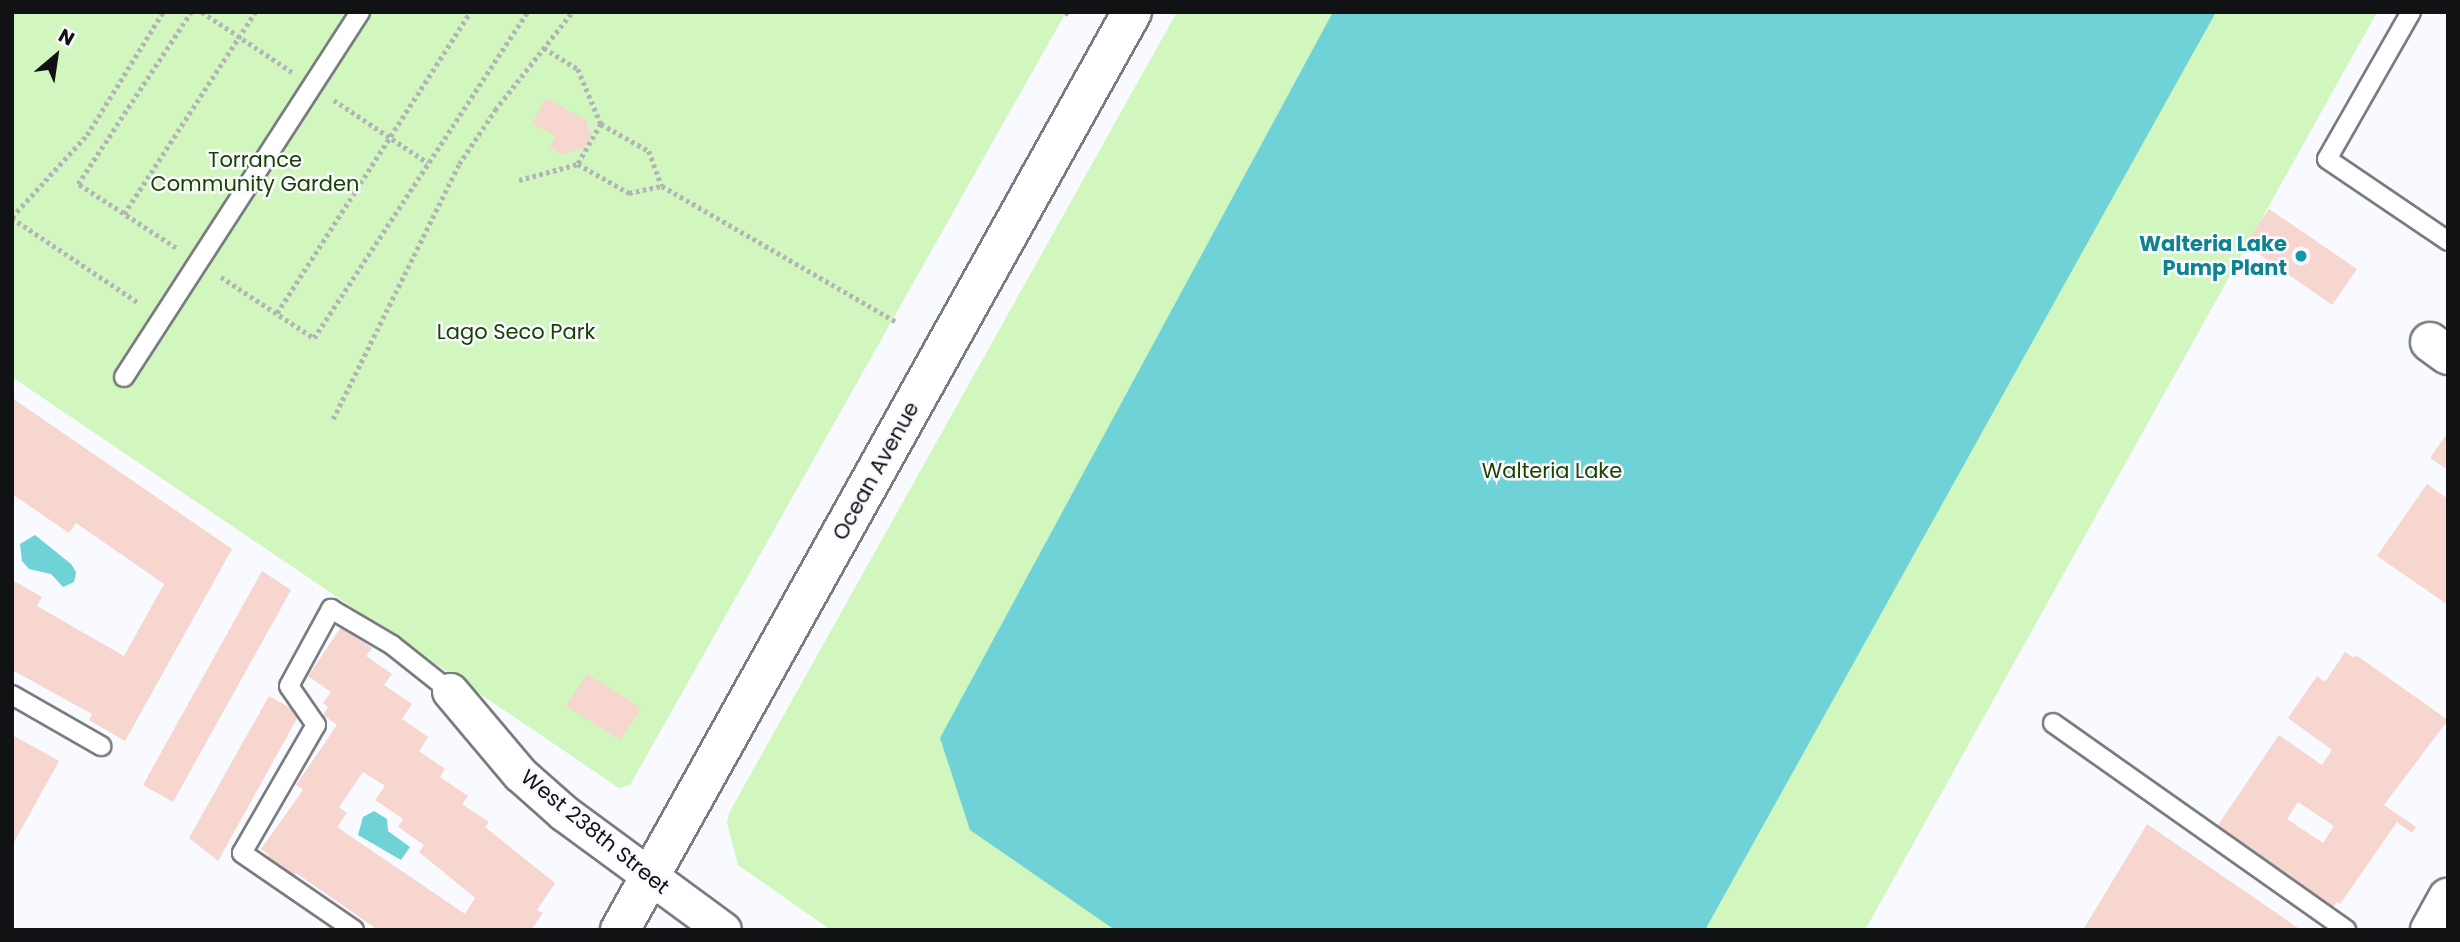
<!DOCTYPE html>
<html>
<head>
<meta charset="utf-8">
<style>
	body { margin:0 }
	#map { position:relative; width:2460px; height:942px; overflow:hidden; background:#f8faff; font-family:Poppins,sans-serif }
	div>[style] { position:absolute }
	.green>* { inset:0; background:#d1f6be }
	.water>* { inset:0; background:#6ed2d7 }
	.building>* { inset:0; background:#f6d6cf }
	.path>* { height:4.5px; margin-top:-2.25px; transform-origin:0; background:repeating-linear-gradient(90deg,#b2b4b8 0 3.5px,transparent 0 7px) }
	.roads { filter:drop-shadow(2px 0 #797c81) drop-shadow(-2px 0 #797c81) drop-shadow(0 2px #797c81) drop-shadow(0 -2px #797c81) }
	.lane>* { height:18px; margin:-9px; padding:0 9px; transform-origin:9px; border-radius:9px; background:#fff }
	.street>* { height:35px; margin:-17.5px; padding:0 17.5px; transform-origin:17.5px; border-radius:17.5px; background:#fff }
	.secondary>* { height:38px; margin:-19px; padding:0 19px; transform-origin:19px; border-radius:19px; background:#fff }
	.primary>* { height:38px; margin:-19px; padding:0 19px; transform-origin:19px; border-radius:19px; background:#fff }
	.dots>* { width:19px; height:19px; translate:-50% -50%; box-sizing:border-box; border:4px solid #f8faff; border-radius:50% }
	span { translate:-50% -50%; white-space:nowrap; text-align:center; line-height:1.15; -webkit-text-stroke:5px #f8faff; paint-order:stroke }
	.park-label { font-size:21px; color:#1e4100 }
	.culture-label { font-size:21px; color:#0d838f; font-weight:700 }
	.right { translate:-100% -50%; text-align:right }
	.street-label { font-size:21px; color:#111214 }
	.frame { position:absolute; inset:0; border:14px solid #111214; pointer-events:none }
	.north { position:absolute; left:21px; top:21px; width:70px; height:70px; -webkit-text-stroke:5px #f8faff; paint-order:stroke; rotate:29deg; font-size:19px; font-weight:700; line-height:28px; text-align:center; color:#111214 }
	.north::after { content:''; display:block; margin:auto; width:24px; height:32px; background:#111214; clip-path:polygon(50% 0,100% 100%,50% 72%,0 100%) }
</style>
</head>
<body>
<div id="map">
	<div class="green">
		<i style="clip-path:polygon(12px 12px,1066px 12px,630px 785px,619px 788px,12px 377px)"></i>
		<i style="clip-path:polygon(1177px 12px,2377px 12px,1865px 930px,831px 930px,738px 865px,727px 823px,729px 813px)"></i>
	</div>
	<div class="water">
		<i style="clip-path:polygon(1333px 12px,2216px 12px,1705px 930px,1115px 930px,970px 830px,940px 738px)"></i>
		<i style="clip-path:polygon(35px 535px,71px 564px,76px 572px,74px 582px,63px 587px,51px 574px,29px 569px,22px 561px,20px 544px)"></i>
		<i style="clip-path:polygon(374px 811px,387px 819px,388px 831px,410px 847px,401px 860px,358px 835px,363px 817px)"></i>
	</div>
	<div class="building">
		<i style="clip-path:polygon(546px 98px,586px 120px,591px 138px,584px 148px,561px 154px,550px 148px,556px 136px,532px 124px)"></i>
		<i style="clip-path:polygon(2269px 209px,2357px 269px,2332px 305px,2245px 244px)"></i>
		<i style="clip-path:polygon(12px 398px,232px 549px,125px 741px,89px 720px,92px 714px,12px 670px,12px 580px,42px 597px,37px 606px,124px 656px,164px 584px,76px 523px,69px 533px,12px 494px)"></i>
		<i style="clip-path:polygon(2448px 432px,2448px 470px,2430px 458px)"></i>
		<i style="clip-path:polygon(2427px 484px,2448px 499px,2448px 605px,2377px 556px)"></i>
		<i style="clip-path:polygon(262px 571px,291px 590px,173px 802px,143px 785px)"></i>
		<i style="clip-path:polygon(evenodd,341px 627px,372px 648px,366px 656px,392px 674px,384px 685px,412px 704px,402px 719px,428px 737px,419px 751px,445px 769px,440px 777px,468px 796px,462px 804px,489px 822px,485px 827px,555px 883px,537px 910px,543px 913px,531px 930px,378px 930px,296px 873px,293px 877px,266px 859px,269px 855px,261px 849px,303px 790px,296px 785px,337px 725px,323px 715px,328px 707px,323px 703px,331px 692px,308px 676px,341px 627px,363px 772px,385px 786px,375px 800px,403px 819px,398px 827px,424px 845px,419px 852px,475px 898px,465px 914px,337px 827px,347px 813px,339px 807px,363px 772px)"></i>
		<i style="clip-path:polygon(evenodd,2345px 652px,2354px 658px,2356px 655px,2448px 720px,2384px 805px,2416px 827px,2412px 833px,2397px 822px,2340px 904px,2337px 902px,2333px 908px,2216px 828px,2279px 735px,2322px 765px,2332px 750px,2288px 718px,2317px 676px,2325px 682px,2345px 652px,2298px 802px,2334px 826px,2323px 843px,2287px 819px,2298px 802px)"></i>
		<i style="clip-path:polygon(587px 674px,641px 708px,620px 740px,566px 706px)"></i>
		<i style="clip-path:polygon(269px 696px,300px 713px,218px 861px,189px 838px)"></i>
		<i style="clip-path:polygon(12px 735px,59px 761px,12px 846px)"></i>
		<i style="clip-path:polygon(2147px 824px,2301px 930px,2083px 930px)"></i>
	</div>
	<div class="path">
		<i style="left:202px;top:12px;width:108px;rotate:33.7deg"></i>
		<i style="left:1066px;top:12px;width:6px;rotate:45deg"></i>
		<i style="left:544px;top:48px;width:40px;rotate:32deg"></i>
		<i style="left:578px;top:69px;width:60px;rotate:67.3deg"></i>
		<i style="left:601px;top:124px;width:46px;rotate:119.9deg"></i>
		<i style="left:334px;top:100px;width:113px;rotate:33.8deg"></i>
		<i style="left:601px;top:124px;width:55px;rotate:29.4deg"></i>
		<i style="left:649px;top:151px;width:37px;rotate:70deg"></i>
		<i style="left:662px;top:186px;width:273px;rotate:30.1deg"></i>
		<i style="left:519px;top:180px;width:61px;rotate:-15.2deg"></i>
		<i style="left:578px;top:164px;width:59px;rotate:29.6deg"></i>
		<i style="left:629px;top:193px;width:34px;rotate:-12deg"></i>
		<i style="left:124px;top:214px;width:241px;rotate:-57deg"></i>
		<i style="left:12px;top:217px;width:111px;rotate:-47.6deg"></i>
		<i style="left:87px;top:135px;width:145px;rotate:-58.3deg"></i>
		<i style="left:12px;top:218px;width:153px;rotate:33.8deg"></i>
		<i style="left:176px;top:248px;width:117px;rotate:-146.9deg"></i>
		<i style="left:78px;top:184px;width:206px;rotate:-56.7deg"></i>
		<i style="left:221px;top:277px;width:111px;rotate:33.3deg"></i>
		<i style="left:314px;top:338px;width:389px;rotate:-56.8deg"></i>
		<i style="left:277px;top:313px;width:358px;rotate:-57.3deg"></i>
		<i style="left:333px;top:419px;width:284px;rotate:-63.7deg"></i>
		<i style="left:459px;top:164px;width:65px;rotate:-56.3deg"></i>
		<i style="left:495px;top:110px;width:125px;rotate:-51.8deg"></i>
	</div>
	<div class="roads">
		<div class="lane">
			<i style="left:2411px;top:12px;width:169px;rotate:119.7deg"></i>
			<i style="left:2327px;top:159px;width:146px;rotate:34.1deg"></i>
			<i style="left:124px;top:377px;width:435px;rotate:-57.1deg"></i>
			<i style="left:12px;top:695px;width:103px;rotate:29.8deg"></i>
			<i style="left:2053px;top:723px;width:359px;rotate:35.2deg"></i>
			<i style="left:354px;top:930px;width:136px;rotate:-145.5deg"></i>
			<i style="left:242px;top:853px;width:148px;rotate:-60deg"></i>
			<i style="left:316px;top:725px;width:47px;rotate:-124.7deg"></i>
			<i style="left:289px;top:686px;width:88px;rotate:-61.4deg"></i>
			<i style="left:331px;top:609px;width:71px;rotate:30.5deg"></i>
			<i style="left:392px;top:645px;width:74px;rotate:38.4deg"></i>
		</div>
		<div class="street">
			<i style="left:450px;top:691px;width:109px;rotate:49.9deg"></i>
			<i style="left:520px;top:774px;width:59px;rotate:41.6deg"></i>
			<i style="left:564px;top:813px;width:197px;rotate:36.3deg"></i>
		</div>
		<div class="secondary">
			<i style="left:2430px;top:342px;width:22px;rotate:36deg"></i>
			<i style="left:620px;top:930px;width:1051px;rotate:-60.85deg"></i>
		</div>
		<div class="primary">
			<i style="left:2430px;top:930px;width:37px;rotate:-61deg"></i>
		</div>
	</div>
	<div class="dots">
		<i style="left:2301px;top:256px;background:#0f9aa8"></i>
	</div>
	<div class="park-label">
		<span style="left:255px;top:172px">Torrance<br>Community Garden</span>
		<span style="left:516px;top:332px">Lago Seco Park</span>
		<span style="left:1552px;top:471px">Walteria Lake</span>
	</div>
	<div class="culture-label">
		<span class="right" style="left:2287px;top:256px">Walteria Lake<br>Pump Plant</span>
	</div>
	<div class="street-label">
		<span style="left:876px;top:471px;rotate:-61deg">Ocean Avenue</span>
		<span style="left:595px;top:832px;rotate:39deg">West 238th Street</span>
	</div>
	<div class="frame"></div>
	<div class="north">N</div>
</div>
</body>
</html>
